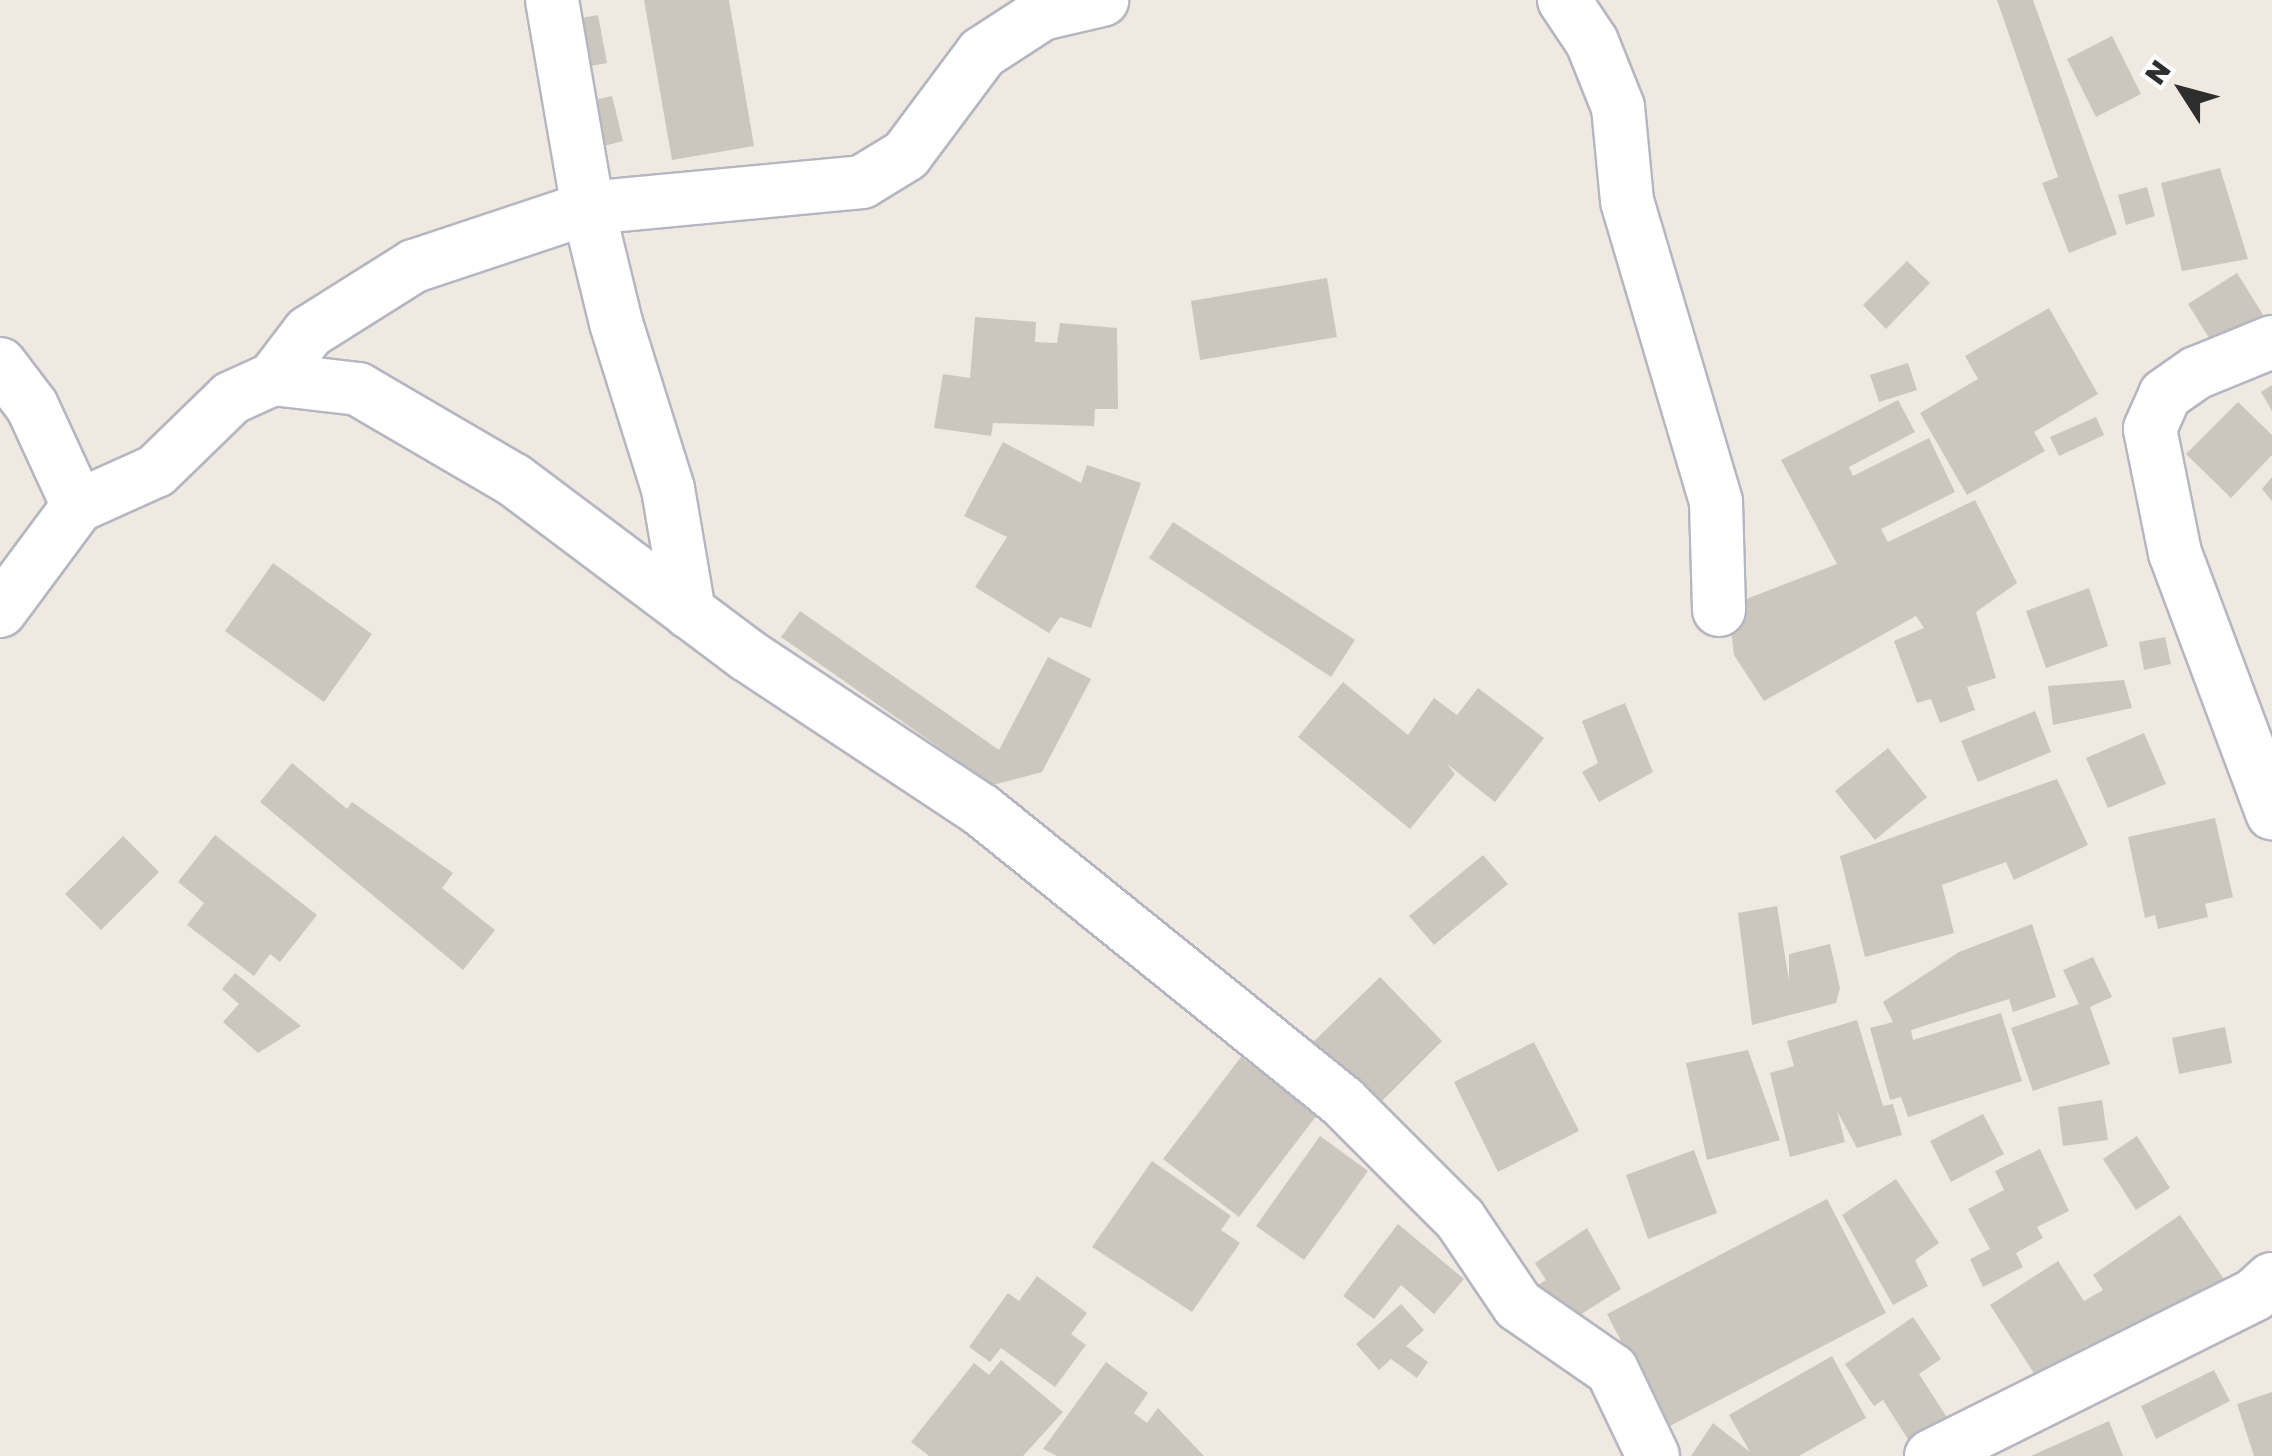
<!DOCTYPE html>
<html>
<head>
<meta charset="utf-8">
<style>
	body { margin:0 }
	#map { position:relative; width:2272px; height:1456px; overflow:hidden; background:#efe9e1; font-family:"Golos Text",sans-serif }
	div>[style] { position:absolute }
	.building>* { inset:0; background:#cbc7bf }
	.roads { filter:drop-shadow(2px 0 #b4b7c1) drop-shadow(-2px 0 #b4b7c1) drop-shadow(0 2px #b4b7c1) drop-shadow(0 -2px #b4b7c1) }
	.minor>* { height:52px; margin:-26px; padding:0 26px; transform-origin:26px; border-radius:26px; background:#fff }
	span { translate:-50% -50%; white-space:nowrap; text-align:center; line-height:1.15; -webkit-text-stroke:8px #fff; paint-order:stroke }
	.north { position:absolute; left:2132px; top:40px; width:100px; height:100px; -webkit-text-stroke:8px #fff; paint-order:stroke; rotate:306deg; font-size:28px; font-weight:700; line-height:40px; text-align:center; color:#2e2e2e }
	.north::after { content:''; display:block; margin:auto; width:35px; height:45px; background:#2e2e2e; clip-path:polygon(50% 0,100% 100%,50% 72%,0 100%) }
</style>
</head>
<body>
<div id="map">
	<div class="building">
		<i style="clip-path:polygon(644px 0,729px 0,754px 146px,672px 160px)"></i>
		<i style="clip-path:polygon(1997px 0,2033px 0,2117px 234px,2069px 253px,2042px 183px,2058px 177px)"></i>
		<i style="clip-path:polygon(598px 15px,607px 63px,575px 69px,566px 21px)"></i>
		<i style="clip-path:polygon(2112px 36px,2141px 94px,2096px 117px,2067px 59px)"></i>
		<i style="clip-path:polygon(612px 96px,623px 141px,592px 149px,581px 103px)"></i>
		<i style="clip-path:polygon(2220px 168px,2248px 259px,2182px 271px,2161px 183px)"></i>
		<i style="clip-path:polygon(2147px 187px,2155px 216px,2126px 225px,2118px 195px)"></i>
		<i style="clip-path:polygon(1907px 261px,1930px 283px,1886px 329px,1863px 305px)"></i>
		<i style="clip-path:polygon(2237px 273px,2270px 326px,2221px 357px,2188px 304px)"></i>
		<i style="clip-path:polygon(1327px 278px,1337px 337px,1200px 360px,1191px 301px)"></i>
		<i style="clip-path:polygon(2049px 308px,2098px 394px,2034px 432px,2045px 451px,1967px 495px,1920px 413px,1978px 379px,1965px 356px)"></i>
		<i style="clip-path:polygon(975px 317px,1036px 322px,1035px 342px,1057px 343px,1060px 323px,1117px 328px,1118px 409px,1095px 409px,1094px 426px,993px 423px,991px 436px,934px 428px,943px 374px,970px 378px)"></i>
		<i style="clip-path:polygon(1908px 363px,1917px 390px,1879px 402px,1870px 375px)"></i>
		<i style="clip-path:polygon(2272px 385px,2272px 411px,2261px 392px)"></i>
		<i style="clip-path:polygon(1898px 400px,1915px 432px,1849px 467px,1853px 476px,1929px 438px,1955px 492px,1881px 529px,1888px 542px,1975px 500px,2017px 583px,1976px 612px,1996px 678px,1967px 687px,1975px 710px,1940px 723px,1931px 699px,1917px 703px,1894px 641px,1924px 628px,1916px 616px,1764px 701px,1734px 655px,1728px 606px,1837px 564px,1781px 460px)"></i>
		<i style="clip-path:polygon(2238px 402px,2272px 435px,2272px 455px,2231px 498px,2186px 454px)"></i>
		<i style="clip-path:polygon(2096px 417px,2104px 435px,2059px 456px,2050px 437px)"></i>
		<i style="clip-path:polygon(1003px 442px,1081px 483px,1087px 465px,1141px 483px,1091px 628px,1060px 617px,1049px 633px,975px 587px,1007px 537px,964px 516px)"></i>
		<i style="clip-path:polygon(2272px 477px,2272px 501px,2262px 489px)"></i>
		<i style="clip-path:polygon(1173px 522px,1355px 640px,1331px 677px,1149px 558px)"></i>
		<i style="clip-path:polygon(273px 563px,372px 634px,324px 702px,225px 631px)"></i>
		<i style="clip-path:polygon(2089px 588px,2108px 646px,2046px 668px,2026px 611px)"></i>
		<i style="clip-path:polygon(800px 611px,999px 750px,1048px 657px,1091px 679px,1042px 772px,993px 785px,781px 637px)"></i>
		<i style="clip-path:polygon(2165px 637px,2171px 664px,2144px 670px,2139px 642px)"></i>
		<i style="clip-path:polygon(2124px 680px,2132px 708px,2053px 725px,2048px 686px)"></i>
		<i style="clip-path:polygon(1343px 682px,1408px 735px,1434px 698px,1457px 715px,1478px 688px,1544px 738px,1495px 802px,1447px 764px,1455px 774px,1410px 829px,1298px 737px)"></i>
		<i style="clip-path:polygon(1625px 703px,1653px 772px,1599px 802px,1582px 772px,1598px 763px,1582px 721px)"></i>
		<i style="clip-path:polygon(2035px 711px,2051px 752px,1978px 782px,1961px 741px)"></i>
		<i style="clip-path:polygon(2144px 733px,2166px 784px,2108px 808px,2086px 758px)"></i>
		<i style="clip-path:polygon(1888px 748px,1927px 797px,1875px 840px,1835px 791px)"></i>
		<i style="clip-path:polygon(292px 763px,347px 809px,352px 802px,453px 873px,442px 888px,495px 930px,463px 970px,260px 802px)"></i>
		<i style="clip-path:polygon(2057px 779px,2088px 845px,2014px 880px,2006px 862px,1942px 885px,1954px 933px,1865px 957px,1840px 856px)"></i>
		<i style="clip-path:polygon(2215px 818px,2233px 897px,2205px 904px,2208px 917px,2158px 929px,2155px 915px,2145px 918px,2128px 837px)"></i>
		<i style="clip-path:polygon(215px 835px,317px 915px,280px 962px,270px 954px,254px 976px,187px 925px,204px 903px,178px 882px)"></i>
		<i style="clip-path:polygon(123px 836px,159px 872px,101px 930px,65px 894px)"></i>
		<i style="clip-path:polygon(1483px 855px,1508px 884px,1434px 945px,1409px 916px)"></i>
		<i style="clip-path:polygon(1777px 906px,1789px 981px,1789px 954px,1830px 944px,1840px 988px,1836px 1003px,1752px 1025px,1738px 913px)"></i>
		<i style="clip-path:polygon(2032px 924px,2056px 997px,2013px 1012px,2009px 999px,1911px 1030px,1913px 1040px,2001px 1013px,2022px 1081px,1908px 1117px,1901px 1097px,1890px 1100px,1870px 1028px,1893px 1022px,1883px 1002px,1959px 952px)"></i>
		<i style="clip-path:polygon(2093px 957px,2112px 997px,2090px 1007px,2110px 1064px,2033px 1091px,2011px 1028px,2079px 1004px,2063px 970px)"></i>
		<i style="clip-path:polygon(235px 973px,301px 1026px,258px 1053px,223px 1022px,239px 1004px,222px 989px)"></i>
		<i style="clip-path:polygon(1380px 977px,1442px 1041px,1367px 1116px,1303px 1052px)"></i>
		<i style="clip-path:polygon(1857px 1020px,1883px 1106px,1893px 1104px,1902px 1135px,1857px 1148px,1837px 1111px,1845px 1142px,1790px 1157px,1770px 1073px,1794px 1066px,1787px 1041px)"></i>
		<i style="clip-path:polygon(2225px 1027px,2232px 1063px,2179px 1074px,2172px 1038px)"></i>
		<i style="clip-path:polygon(1534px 1042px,1579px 1131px,1498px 1172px,1454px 1082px)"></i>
		<i style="clip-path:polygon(1748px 1050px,1780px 1140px,1707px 1160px,1686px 1063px)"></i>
		<i style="clip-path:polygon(1241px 1057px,1317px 1115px,1239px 1217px,1163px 1159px)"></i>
		<i style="clip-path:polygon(2102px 1100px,2108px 1140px,2063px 1146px,2058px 1107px)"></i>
		<i style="clip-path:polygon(1983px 1114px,2004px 1154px,1951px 1182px,1930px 1141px)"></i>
		<i style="clip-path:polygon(1320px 1136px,1368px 1171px,1304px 1260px,1256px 1226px)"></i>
		<i style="clip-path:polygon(2137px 1136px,2170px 1188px,2136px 1210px,2103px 1159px)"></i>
		<i style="clip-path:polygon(2040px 1149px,2069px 1211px,2037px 1227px,2043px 1238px,2016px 1253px,2023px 1267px,1983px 1287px,1970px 1259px,1990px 1249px,1968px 1209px,2004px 1190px,1995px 1171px)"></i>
		<i style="clip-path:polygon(1694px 1150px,1717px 1213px,1648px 1239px,1626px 1175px)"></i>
		<i style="clip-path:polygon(1152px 1161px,1231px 1216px,1221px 1230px,1240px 1243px,1192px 1312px,1092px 1247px)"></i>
		<i style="clip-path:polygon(1896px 1179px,1939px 1243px,1915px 1260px,1928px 1286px,1893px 1305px,1842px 1215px)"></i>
		<i style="clip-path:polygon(1827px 1199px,1886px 1313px,1666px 1428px,1607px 1314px)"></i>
		<i style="clip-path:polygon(2180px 1215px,2226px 1282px,2094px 1357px,2088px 1345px,2037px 1378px,1990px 1305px,2058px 1261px,2084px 1301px,2103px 1290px,2093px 1275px)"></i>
		<i style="clip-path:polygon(1398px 1224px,1464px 1279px,1434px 1314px,1401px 1285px,1374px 1319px,1343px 1296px)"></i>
		<i style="clip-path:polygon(1587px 1228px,1621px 1289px,1564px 1325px,1538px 1285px,1546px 1280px,1535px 1263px)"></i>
		<i style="clip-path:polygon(1037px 1276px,1087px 1313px,1071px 1334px,1086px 1345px,1055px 1387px,1001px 1348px,990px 1362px,969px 1347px,1008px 1293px,1019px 1301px)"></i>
		<i style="clip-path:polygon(1401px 1304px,1424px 1330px,1406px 1346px,1428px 1362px,1417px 1378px,1391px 1359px,1379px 1370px,1356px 1344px)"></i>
		<i style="clip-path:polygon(1913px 1317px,1941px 1359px,1919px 1374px,1948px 1419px,1911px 1444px,1883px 1400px,1874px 1406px,1845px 1364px)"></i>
		<i style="clip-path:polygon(1832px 1356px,1866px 1418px,1799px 1456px,1691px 1456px,1713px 1423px,1750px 1452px,1729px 1415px)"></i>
		<i style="clip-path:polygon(1001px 1360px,1063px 1412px,1023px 1456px,929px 1456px,911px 1442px,974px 1363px,989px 1375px)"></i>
		<i style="clip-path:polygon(1106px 1362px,1148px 1393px,1134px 1413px,1147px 1423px,1158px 1408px,1204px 1456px,1057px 1456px,1043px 1449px)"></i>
		<i style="clip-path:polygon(2214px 1370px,2230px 1401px,2156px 1439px,2141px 1406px)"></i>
		<i style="clip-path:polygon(2272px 1392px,2272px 1456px,2254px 1456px,2237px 1404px)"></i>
		<i style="clip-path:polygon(2109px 1421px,2123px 1456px,2031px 1456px)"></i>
	</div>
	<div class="roads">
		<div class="minor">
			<i style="left:552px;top:0;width:211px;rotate:80.2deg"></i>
			<i style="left:588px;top:208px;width:118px;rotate:76.3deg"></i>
			<i style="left:616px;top:323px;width:174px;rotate:72.6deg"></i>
			<i style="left:668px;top:489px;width:125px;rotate:80.3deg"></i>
			<i style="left:1564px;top:0;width:50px;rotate:56.3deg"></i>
			<i style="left:1592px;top:42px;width:70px;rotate:68.2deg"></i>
			<i style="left:1618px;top:107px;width:94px;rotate:84.5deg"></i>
			<i style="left:1627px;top:201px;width:314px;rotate:73.5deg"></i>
			<i style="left:1716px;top:502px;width:108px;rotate:88.4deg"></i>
			<i style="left:2272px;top:342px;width:82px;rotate:157.8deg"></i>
			<i style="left:2196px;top:373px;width:38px;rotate:145deg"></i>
			<i style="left:2165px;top:395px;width:37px;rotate:114deg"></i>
			<i style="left:2150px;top:429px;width:126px;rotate:78.6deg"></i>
			<i style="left:2175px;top:553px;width:278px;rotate:69.5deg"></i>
			<i style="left:0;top:364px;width:53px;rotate:52.7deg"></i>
			<i style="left:32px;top:406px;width:110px;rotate:65.3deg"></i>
			<i style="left:273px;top:379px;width:59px;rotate:-52.5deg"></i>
			<i style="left:309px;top:332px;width:124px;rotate:-32.2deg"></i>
			<i style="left:414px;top:266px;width:183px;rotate:-18.4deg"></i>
			<i style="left:588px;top:208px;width:275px;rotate:-5.4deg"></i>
			<i style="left:862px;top:182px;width:52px;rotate:-31.5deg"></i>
			<i style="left:906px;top:155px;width:127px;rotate:-53.3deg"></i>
			<i style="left:982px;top:53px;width:72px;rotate:-33deg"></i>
			<i style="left:1042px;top:14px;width:62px;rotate:-13.1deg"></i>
			<i style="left:0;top:611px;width:131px;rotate:-53.4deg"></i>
			<i style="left:78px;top:506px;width:85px;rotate:-24.2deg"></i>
			<i style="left:156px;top:471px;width:105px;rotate:-44.2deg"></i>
			<i style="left:231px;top:398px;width:46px;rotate:-24.3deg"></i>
			<i style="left:273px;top:379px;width:86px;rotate:6.7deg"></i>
			<i style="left:358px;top:389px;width:181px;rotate:30.3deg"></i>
			<i style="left:514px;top:480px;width:291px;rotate:36.9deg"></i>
			<i style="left:747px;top:655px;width:279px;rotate:33.5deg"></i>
			<i style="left:980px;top:809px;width:466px;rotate:38.9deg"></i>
			<i style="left:1343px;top:1102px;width:165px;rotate:45deg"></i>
			<i style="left:1460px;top:1219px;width:104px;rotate:56deg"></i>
			<i style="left:1518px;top:1305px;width:114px;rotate:34.7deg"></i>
			<i style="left:1612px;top:1370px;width:95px;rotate:64.5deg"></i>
			<i style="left:1931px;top:1456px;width:361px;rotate:-26.5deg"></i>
			<i style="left:2254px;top:1295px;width:24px;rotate:-42deg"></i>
		</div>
	</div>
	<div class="north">N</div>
</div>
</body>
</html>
